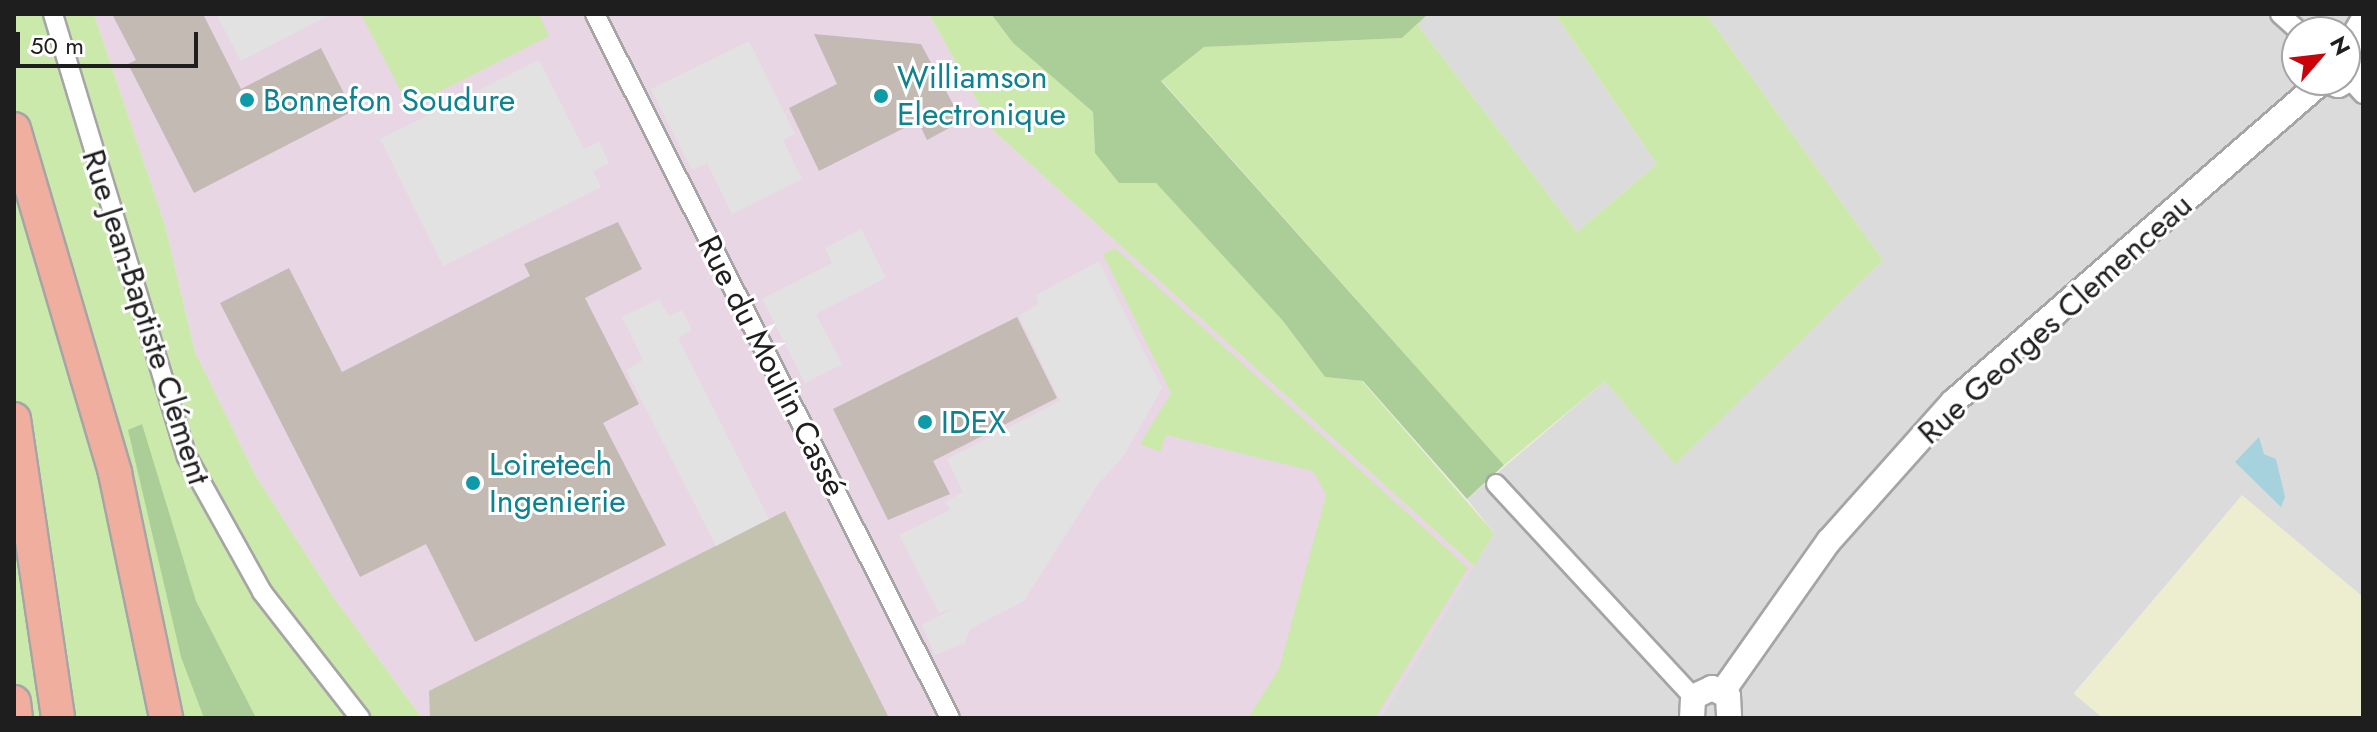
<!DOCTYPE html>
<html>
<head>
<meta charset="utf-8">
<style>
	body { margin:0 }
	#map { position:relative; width:2377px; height:732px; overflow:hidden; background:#efebe4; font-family:Jost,sans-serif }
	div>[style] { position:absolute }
	.residential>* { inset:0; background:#dcdbdb }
	.industrial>* { inset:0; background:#e8d6e5 }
	.construction>* { inset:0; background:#c3c2af }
	.farmland>* { inset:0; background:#eceecf }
	.grass>* { inset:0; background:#cbe9aa }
	.forest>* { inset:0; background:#abce99 }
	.parking>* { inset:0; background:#e2e2e2 }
	.water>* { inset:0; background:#a5d2dc }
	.building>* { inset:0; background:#c3bab3 }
	.roads { filter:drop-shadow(2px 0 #a5a5a5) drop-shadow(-2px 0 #a5a5a5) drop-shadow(0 2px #a5a5a5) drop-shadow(0 -2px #a5a5a5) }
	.minor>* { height:18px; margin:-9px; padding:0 9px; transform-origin:9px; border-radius:9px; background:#fff }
	.tertiary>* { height:24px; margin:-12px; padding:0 12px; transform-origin:12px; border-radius:12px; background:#fff }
	.trunk>* { height:32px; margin:-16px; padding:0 16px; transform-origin:16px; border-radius:16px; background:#f0ae9e }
	.dots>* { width:22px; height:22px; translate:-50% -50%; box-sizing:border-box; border:4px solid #fff; border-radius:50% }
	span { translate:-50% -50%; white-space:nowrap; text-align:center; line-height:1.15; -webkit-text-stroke:6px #fff; paint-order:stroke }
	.culture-label { font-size:32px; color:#0d838f }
	.left { translate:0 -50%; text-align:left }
	.street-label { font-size:32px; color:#1e1e1e }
	.frame { position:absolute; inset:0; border:16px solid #1e1e1e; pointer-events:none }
	.north { position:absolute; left:2281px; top:16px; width:80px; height:80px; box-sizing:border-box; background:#fff; border:2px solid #a5a5a5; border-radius:50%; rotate:62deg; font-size:22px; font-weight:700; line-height:32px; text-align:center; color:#1e1e1e }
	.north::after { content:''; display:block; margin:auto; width:28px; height:36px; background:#ca020a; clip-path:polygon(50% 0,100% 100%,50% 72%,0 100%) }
	.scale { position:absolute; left:16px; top:32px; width:182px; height:36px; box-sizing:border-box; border:4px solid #1e1e1e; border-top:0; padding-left:10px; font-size:24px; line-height:28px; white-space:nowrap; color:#1e1e1e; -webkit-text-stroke:6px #fff; paint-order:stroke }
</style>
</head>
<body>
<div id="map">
	<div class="residential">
		<i style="clip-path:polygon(1428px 14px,1555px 14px,1657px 164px,1577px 232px,1417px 24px)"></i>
		<i style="clip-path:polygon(evenodd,1706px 14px,2363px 14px,2363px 597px,2242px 496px,2074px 693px,2103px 718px,1380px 718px,1494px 533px,1467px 499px,1605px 381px,1675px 463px,1883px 260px,1706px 14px,2297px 32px,2345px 32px,2345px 80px,2297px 80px,2297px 32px)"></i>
	</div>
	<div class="industrial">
		<i style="clip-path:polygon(94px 14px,929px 14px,994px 131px,1474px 566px,1380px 718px,422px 718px,334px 598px,257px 478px,195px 352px,165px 225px)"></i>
	</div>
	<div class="construction">
		<i style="clip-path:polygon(785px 511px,889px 718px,430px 718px,429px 691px)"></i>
	</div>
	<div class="farmland">
		<i style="clip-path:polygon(2242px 495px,2363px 597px,2363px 718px,2103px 718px,2074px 694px)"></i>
	</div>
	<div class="grass">
		<i style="clip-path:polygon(14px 14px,94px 14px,165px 225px,195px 352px,257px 478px,334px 598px,422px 718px,14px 718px)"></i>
		<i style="clip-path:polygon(361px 14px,539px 14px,549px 36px,409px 107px)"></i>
		<i style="clip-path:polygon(929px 14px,991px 14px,1013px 43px,1093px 112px,1095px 153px,1156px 183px,1283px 321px,1325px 377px,1362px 381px,1494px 533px,1474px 566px,994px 131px)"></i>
		<i style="clip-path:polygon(1555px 14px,1706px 14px,1883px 260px,1675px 464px,1605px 381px,1504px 465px,1161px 80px,1204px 47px,1402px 38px,1417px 24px,1577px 232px,1657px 164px)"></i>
		<i style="clip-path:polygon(1115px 248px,1468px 568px,1375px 718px,1248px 718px,1279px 669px,1326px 495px,1313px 471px,1166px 435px,1160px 452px,1140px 444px,1171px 393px,1103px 254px)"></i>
	</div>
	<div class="forest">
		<i style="clip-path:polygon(991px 14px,1428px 14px,1402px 38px,1204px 47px,1161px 81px,1504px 465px,1467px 499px,1363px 381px,1325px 377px,1283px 321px,1156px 183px,1119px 183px,1095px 153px,1093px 112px,1013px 43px)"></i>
		<i style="clip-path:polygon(142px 424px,196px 601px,256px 718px,204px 718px,181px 657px,128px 430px)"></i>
	</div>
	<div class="parking">
		<i style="clip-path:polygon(216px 14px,331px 14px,241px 61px)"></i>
		<i style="clip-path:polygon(749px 41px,795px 134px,783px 140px,802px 179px,732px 214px,707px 163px,692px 170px,651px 89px)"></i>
		<i style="clip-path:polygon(539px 60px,584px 149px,599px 142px,609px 163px,593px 171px,601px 187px,443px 266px,380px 139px)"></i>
		<i style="clip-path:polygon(861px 229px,886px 278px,816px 314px,842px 364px,805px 383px,762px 299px,832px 263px,825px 248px)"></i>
		<i style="clip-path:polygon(1099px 261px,1162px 388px,1123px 457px,1098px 484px,1024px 601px,970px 629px,965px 643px,935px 655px,922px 625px,956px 607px,939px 613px,899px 535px,950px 510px,945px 502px,963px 492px,947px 459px,1060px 401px,1019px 316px,1038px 304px,1036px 295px)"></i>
		<i style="clip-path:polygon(659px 299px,669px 316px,682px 310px,692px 330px,678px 338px,769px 519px,716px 546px,626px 370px,643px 360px,622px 317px)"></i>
	</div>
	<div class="water">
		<i style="clip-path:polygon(2259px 437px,2264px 454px,2276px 459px,2285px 497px,2281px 507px,2235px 462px)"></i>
	</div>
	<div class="building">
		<i style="clip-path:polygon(112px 14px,203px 14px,241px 89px,321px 48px,353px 111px,194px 193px,128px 64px,136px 60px)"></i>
		<i style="clip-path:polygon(814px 34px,921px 44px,962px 121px,927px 140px,918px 121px,819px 171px,789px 108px,837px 84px)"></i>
		<i style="clip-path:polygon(618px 222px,642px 269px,585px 298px,639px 404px,603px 423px,666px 545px,475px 642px,426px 544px,360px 577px,220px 303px,289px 268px,342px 372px,530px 276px,524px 264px)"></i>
		<i style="clip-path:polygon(1017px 317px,1057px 398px,933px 461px,950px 494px,888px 520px,833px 409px)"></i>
	</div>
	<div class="roads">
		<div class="minor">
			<i style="left:53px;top:14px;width:463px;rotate:73.2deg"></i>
			<i style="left:187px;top:457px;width:154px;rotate:60.9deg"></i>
			<i style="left:262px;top:592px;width:160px;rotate:52.1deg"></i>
			<i style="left:595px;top:14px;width:788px;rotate:63.24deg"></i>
			<i style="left:2280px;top:14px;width:27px;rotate:42deg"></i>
			<i style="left:2350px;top:79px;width:20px;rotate:49deg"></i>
			<i style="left:1496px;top:484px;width:290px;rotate:47.2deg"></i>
		</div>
		<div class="tertiary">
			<i style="left:2347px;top:48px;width:32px;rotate:-60deg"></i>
			<i style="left:2321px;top:80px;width:18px;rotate:16deg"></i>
			<i style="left:2338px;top:85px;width:13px;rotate:-27deg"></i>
			<i style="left:2350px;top:79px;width:20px;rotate:-75deg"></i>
			<i style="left:2355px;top:60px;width:16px;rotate:-128deg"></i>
			<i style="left:1723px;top:691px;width:184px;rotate:-54.8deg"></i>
			<i style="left:1829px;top:541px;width:186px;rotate:-48.3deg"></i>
			<i style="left:1953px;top:402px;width:489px;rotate:-41deg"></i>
			<i style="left:1692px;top:718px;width:21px;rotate:-87deg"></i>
			<i style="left:1693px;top:697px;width:21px;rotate:-25deg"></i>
			<i style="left:1712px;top:688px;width:18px;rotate:27deg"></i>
			<i style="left:1728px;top:696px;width:22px;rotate:87deg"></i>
		</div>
		<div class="trunk">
			<i style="left:14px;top:129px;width:359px;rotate:73.6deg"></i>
			<i style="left:115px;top:473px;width:250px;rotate:78.2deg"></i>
			<i style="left:14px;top:419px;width:302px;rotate:81.6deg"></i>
			<i style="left:14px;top:702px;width:16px;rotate:83deg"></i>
		</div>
	</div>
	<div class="dots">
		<i style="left:881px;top:96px;background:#0f9aa8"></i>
		<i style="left:247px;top:100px;background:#0f9aa8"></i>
		<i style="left:925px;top:422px;background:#0f9aa8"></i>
		<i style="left:473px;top:483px;background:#0f9aa8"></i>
	</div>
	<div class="culture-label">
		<span class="left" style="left:897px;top:96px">Williamson<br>Electronique</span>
		<span class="left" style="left:263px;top:100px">Bonnefon Soudure</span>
		<span class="left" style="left:941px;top:422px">IDEX</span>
		<span class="left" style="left:489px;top:483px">Loiretech<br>Ingenierie</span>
	</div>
	<div class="street-label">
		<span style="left:146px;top:317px;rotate:72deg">Rue Jean-Baptiste Clément</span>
		<span style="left:2055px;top:319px;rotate:-42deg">Rue Georges Clemenceau</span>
		<span style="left:772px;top:366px;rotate:63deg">Rue du Moulin Cassé</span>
	</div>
	<div class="frame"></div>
	<div class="north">N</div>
	<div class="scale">50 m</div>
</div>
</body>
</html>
